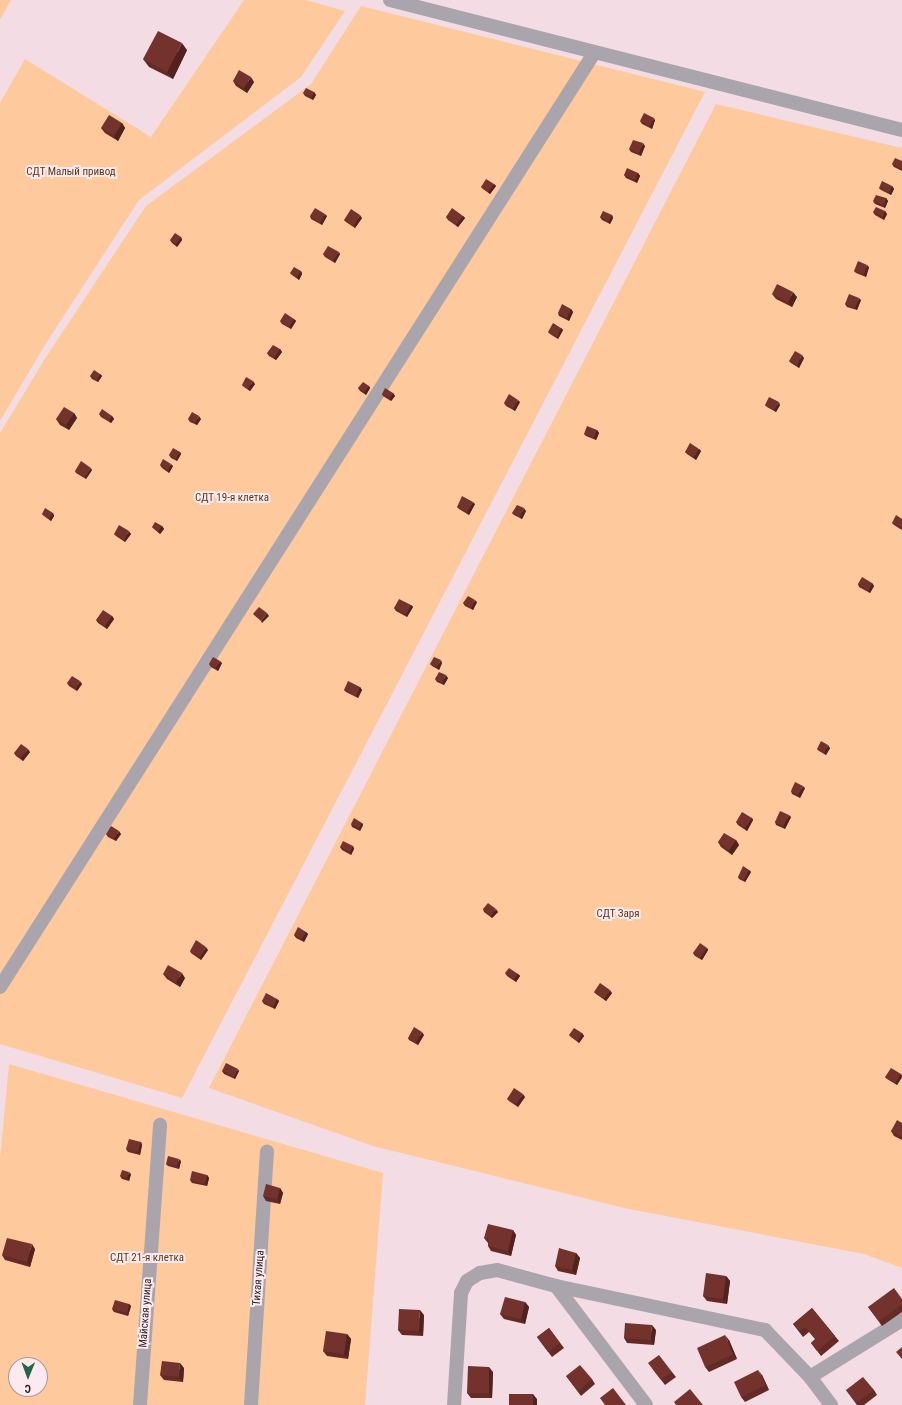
<!DOCTYPE html>
<html>
<head>
<meta charset="utf-8">
<style>
	body { margin:0 }
	#map { position:relative; width:902px; height:1405px; overflow:hidden; background:#f3dce4; font-family:"Roboto Condensed",sans-serif }
	div>[style] { position:absolute }
	.green>* { inset:0; background:#feca9d }
	.minor>* { height:14px; margin:-7px; padding:0 7px; transform-origin:7px; border-radius:7px; background:#aaa4ac }
	.wall>* { inset:0; background:#642b26 }
	.shaded-wall>* { inset:0; background:#51231f }
	.building>* { inset:0; background:#74322c }
	span { translate:-50% -50%; white-space:nowrap; text-align:center; line-height:1.15; -webkit-text-stroke:4px #fdeaf1; paint-order:stroke }
	.park-label { font-size:11px; color:#5c3610 }
	.street-label { font-size:11px; color:#261e21 }
	.north { position:absolute; left:8px; top:1357px; width:40px; height:40px; box-sizing:border-box; background:#fdeaf1; border:1px solid #a7989e; border-radius:50%; rotate:181deg; font-size:11px; font-weight:700; line-height:16px; text-align:center; color:#261e21 }
	.north::after { content:''; display:block; margin:auto; width:14px; height:18px; background:#28624b; clip-path:polygon(50% 0,100% 100%,50% 72%,0 100%) }
</style>
</head>
<body>
<div id="map">
	<div class="green">
		<i style="clip-path:polygon(0 0,11px 0,0 20px)"></i>
		<i style="clip-path:polygon(244px 0,306px 0,345px 11px,301px 77px,139px 200px,45px 345px,0 421px,0 103px,25px 59px,151px 137px)"></i>
		<i style="clip-path:polygon(361px 6px,705px 92px,182px 1098px,0 1044px,0 433px,46px 357px,146px 206px,311px 84px)"></i>
		<i style="clip-path:polygon(716px 104px,902px 148px,902px 1268px,864px 1254px,624px 1208px,373px 1146px,209px 1088px)"></i>
		<i style="clip-path:polygon(evenodd,9px 1064px,383px 1173px,365px 1405px,0 1405px,0 1159px,9px 1064px,16px 1365px,40px 1365px,40px 1389px,16px 1389px,16px 1365px)"></i>
	</div>
	<div class="minor">
		<i style="left:390px;top:0;width:528px;rotate:14.25deg"></i>
		<i style="left:0;top:987px;width:1107px;rotate:-57.54deg"></i>
		<i style="left:556px;top:1286px;width:149px;rotate:52.9deg"></i>
		<i style="left:810px;top:1377px;width:108px;rotate:-31.8deg"></i>
		<i style="left:140px;top:1405px;width:281px;rotate:-85.9deg"></i>
		<i style="left:251px;top:1405px;width:254px;rotate:-86.4deg"></i>
		<i style="left:454px;top:1405px;width:112px;rotate:-86.4deg"></i>
		<i style="left:461px;top:1293px;width:13px;rotate:-63deg"></i>
		<i style="left:467px;top:1281px;width:15px;rotate:-32deg"></i>
		<i style="left:480px;top:1273px;width:17px;rotate:-10deg"></i>
		<i style="left:497px;top:1270px;width:61px;rotate:15.2deg"></i>
		<i style="left:556px;top:1286px;width:214px;rotate:11.9deg"></i>
		<i style="left:765px;top:1330px;width:65px;rotate:46.2deg"></i>
		<i style="left:810px;top:1377px;width:35px;rotate:53deg"></i>
	</div>
	<div class="wall">
		<i style="clip-path:polygon(187px 50px,173px 79px,149px 67px,143px 59px)"></i>
		<i style="clip-path:polygon(233px 81px,254px 82px,247px 93px,236px 86px)"></i>
		<i style="clip-path:polygon(314px 92px,316px 95px,313px 100px,305px 96px,303px 93px)"></i>
		<i style="clip-path:polygon(655px 120px,652px 129px,642px 124px,640px 121px)"></i>
		<i style="clip-path:polygon(122px 123px,125px 128px,118px 141px,105px 133px,101px 128px)"></i>
		<i style="clip-path:polygon(645px 146px,641px 156px,631px 152px,629px 149px)"></i>
		<i style="clip-path:polygon(902px 161px,902px 171px,894px 167px,892px 164px)"></i>
		<i style="clip-path:polygon(638px 173px,640px 176px,637px 183px,626px 178px,624px 175px)"></i>
		<i style="clip-path:polygon(494px 184px,496px 186px,490px 194px,483px 189px,481px 187px)"></i>
		<i style="clip-path:polygon(892px 186px,894px 189px,891px 195px,881px 190px,879px 188px)"></i>
		<i style="clip-path:polygon(886px 198px,888px 201px,885px 208px,875px 204px,873px 201px)"></i>
		<i style="clip-path:polygon(885px 211px,887px 214px,884px 220px,875px 215px,873px 212px)"></i>
		<i style="clip-path:polygon(612px 215px,613px 218px,610px 224px,602px 220px,600px 217px)"></i>
		<i style="clip-path:polygon(310px 216px,327px 216px,322px 225px,311px 219px)"></i>
		<i style="clip-path:polygon(463px 216px,465px 218px,458px 227px,448px 220px,446px 217px)"></i>
		<i style="clip-path:polygon(362px 218px,355px 228px,346px 222px,344px 220px)"></i>
		<i style="clip-path:polygon(181px 237px,182px 240px,177px 247px,172px 243px,170px 240px)"></i>
		<i style="clip-path:polygon(323px 254px,340px 254px,335px 263px,325px 257px)"></i>
		<i style="clip-path:polygon(869px 267px,866px 277px,856px 273px,854px 271px)"></i>
		<i style="clip-path:polygon(301px 271px,302px 274px,299px 280px,292px 275px,290px 273px)"></i>
		<i style="clip-path:polygon(772px 294px,797px 297px,792px 307px,776px 299px)"></i>
		<i style="clip-path:polygon(861px 300px,857px 310px,847px 307px,845px 304px)"></i>
		<i style="clip-path:polygon(571px 309px,573px 312px,569px 321px,559px 316px,558px 313px)"></i>
		<i style="clip-path:polygon(294px 319px,296px 321px,291px 329px,282px 324px,280px 321px)"></i>
		<i style="clip-path:polygon(561px 328px,563px 330px,558px 339px,550px 334px,548px 332px)"></i>
		<i style="clip-path:polygon(280px 349px,282px 352px,276px 360px,269px 356px,267px 353px)"></i>
		<i style="clip-path:polygon(804px 358px,799px 368px,791px 363px,789px 361px)"></i>
		<i style="clip-path:polygon(100px 374px,102px 376px,98px 382px,92px 379px,90px 376px)"></i>
		<i style="clip-path:polygon(255px 384px,250px 391px,244px 387px,242px 385px)"></i>
		<i style="clip-path:polygon(369px 386px,370px 388px,366px 395px,360px 391px,358px 388px)"></i>
		<i style="clip-path:polygon(393px 393px,395px 396px,391px 401px,383px 396px,382px 394px)"></i>
		<i style="clip-path:polygon(520px 402px,515px 411px,506px 406px,504px 403px)"></i>
		<i style="clip-path:polygon(765px 405px,780px 405px,776px 412px,767px 407px)"></i>
		<i style="clip-path:polygon(74px 413px,77px 418px,69px 430px,60px 425px,56px 419px)"></i>
		<i style="clip-path:polygon(99px 414px,112px 416px,114px 419px,111px 423px,101px 417px)"></i>
		<i style="clip-path:polygon(188px 419px,201px 419px,197px 425px,190px 422px)"></i>
		<i style="clip-path:polygon(597px 430px,599px 433px,596px 440px,586px 436px,584px 434px)"></i>
		<i style="clip-path:polygon(699px 449px,701px 451px,696px 460px,687px 454px,685px 452px)"></i>
		<i style="clip-path:polygon(180px 452px,181px 454px,177px 461px,171px 458px,169px 455px)"></i>
		<i style="clip-path:polygon(160px 465px,173px 466px,169px 473px,162px 468px)"></i>
		<i style="clip-path:polygon(92px 470px,86px 479px,76px 473px,75px 471px)"></i>
		<i style="clip-path:polygon(475px 504px,469px 515px,459px 509px,457px 507px)"></i>
		<i style="clip-path:polygon(526px 511px,522px 519px,514px 515px,512px 513px)"></i>
		<i style="clip-path:polygon(53px 513px,54px 516px,51px 521px,44px 516px,42px 514px)"></i>
		<i style="clip-path:polygon(902px 519px,902px 530px,894px 525px,892px 523px)"></i>
		<i style="clip-path:polygon(162px 526px,164px 529px,160px 534px,154px 529px,152px 527px)"></i>
		<i style="clip-path:polygon(114px 534px,131px 534px,125px 542px,116px 536px)"></i>
		<i style="clip-path:polygon(872px 583px,874px 586px,870px 593px,859px 587px,858px 584px)"></i>
		<i style="clip-path:polygon(477px 602px,473px 610px,465px 606px,463px 603px)"></i>
		<i style="clip-path:polygon(411px 605px,413px 607px,407px 617px,396px 611px,394px 608px)"></i>
		<i style="clip-path:polygon(112px 616px,114px 619px,107px 629px,98px 623px,96px 620px)"></i>
		<i style="clip-path:polygon(222px 663px,218px 671px,211px 667px,209px 664px)"></i>
		<i style="clip-path:polygon(442px 663px,439px 670px,432px 666px,430px 664px)"></i>
		<i style="clip-path:polygon(448px 678px,444px 685px,437px 682px,435px 679px)"></i>
		<i style="clip-path:polygon(67px 683px,82px 684px,77px 691px,69px 686px)"></i>
		<i style="clip-path:polygon(360px 687px,362px 690px,358px 698px,346px 692px,344px 690px)"></i>
		<i style="clip-path:polygon(830px 748px,826px 755px,819px 751px,817px 749px)"></i>
		<i style="clip-path:polygon(30px 752px,23px 761px,16px 756px,14px 753px)"></i>
		<i style="clip-path:polygon(805px 788px,800px 798px,792px 794px,791px 791px)"></i>
		<i style="clip-path:polygon(791px 817px,785px 829px,776px 825px,775px 822px)"></i>
		<i style="clip-path:polygon(752px 818px,753px 820px,747px 831px,738px 825px,736px 822px)"></i>
		<i style="clip-path:polygon(362px 823px,363px 825px,360px 831px,352px 827px,351px 824px)"></i>
		<i style="clip-path:polygon(106px 834px,121px 834px,116px 841px,108px 837px)"></i>
		<i style="clip-path:polygon(736px 840px,739px 845px,732px 855px,721px 847px,718px 842px)"></i>
		<i style="clip-path:polygon(353px 846px,354px 849px,351px 855px,342px 850px,340px 847px)"></i>
		<i style="clip-path:polygon(749px 870px,751px 872px,745px 882px,739px 879px,738px 877px)"></i>
		<i style="clip-path:polygon(483px 909px,498px 912px,492px 918px,484px 912px)"></i>
		<i style="clip-path:polygon(306px 932px,308px 934px,304px 942px,296px 938px,294px 935px)"></i>
		<i style="clip-path:polygon(707px 948px,708px 950px,702px 960px,695px 956px,693px 953px)"></i>
		<i style="clip-path:polygon(208px 950px,201px 960px,191px 953px,190px 951px)"></i>
		<i style="clip-path:polygon(505px 973px,518px 974px,520px 976px,516px 982px,507px 976px)"></i>
		<i style="clip-path:polygon(163px 974px,185px 978px,180px 987px,167px 979px)"></i>
		<i style="clip-path:polygon(594px 992px,612px 993px,606px 1001px,596px 994px)"></i>
		<i style="clip-path:polygon(277px 999px,279px 1001px,275px 1009px,264px 1004px,262px 1001px)"></i>
		<i style="clip-path:polygon(582px 1033px,584px 1036px,579px 1043px,571px 1037px,569px 1035px)"></i>
		<i style="clip-path:polygon(424px 1035px,418px 1045px,409px 1040px,408px 1038px)"></i>
		<i style="clip-path:polygon(222px 1071px,239px 1071px,235px 1079px,224px 1074px)"></i>
		<i style="clip-path:polygon(901px 1074px,902px 1076px,902px 1077px,897px 1085px,887px 1079px,885px 1077px)"></i>
		<i style="clip-path:polygon(525px 1097px,518px 1107px,509px 1101px,507px 1099px)"></i>
		<i style="clip-path:polygon(902px 1123px,902px 1140px,894px 1136px,891px 1131px)"></i>
		<i style="clip-path:polygon(141px 1142px,142px 1145px,140px 1155px,128px 1152px,126px 1149px)"></i>
		<i style="clip-path:polygon(181px 1161px,179px 1169px,168px 1166px,166px 1164px)"></i>
		<i style="clip-path:polygon(131px 1174px,129px 1181px,122px 1179px,120px 1176px)"></i>
		<i style="clip-path:polygon(207px 1175px,209px 1178px,207px 1186px,192px 1183px,190px 1180px)"></i>
		<i style="clip-path:polygon(280px 1188px,283px 1193px,280px 1204px,266px 1201px,263px 1196px)"></i>
		<i style="clip-path:polygon(513px 1230px,516px 1235px,511px 1256px,491px 1251px,488px 1246px,488px 1243px,484px 1238px)"></i>
		<i style="clip-path:polygon(35px 1249px,30px 1267px,5px 1260px,2px 1255px)"></i>
		<i style="clip-path:polygon(576px 1253px,580px 1258px,576px 1275px,558px 1271px,555px 1266px)"></i>
		<i style="clip-path:polygon(726px 1276px,730px 1281px,727px 1304px,707px 1301px,703px 1296px)"></i>
		<i style="clip-path:polygon(902px 1299px,902px 1312px,882px 1326px,868px 1307px)"></i>
		<i style="clip-path:polygon(525px 1302px,529px 1307px,525px 1324px,504px 1319px,500px 1314px)"></i>
		<i style="clip-path:polygon(129px 1304px,131px 1306px,128px 1316px,114px 1312px,112px 1309px)"></i>
		<i style="clip-path:polygon(812px 1308px,839px 1341px,821px 1356px,811px 1343px,815px 1339px,809px 1332px,803px 1337px,793px 1324px)"></i>
		<i style="clip-path:polygon(424px 1315px,423px 1336px,402px 1335px,398px 1330px)"></i>
		<i style="clip-path:polygon(549px 1328px,564px 1348px,552px 1357px,537px 1337px)"></i>
		<i style="clip-path:polygon(656px 1330px,654px 1345px,627px 1343px,624px 1338px)"></i>
		<i style="clip-path:polygon(347px 1334px,351px 1339px,348px 1359px,327px 1356px,323px 1351px)"></i>
		<i style="clip-path:polygon(729px 1340px,737px 1359px,709px 1372px,705px 1367px)"></i>
		<i style="clip-path:polygon(184px 1368px,183px 1382px,164px 1380px,160px 1375px)"></i>
		<i style="clip-path:polygon(652px 1368px,672px 1372px,676px 1377px,665px 1385px)"></i>
		<i style="clip-path:polygon(493px 1372px,492px 1398px,471px 1398px,467px 1393px)"></i>
		<i style="clip-path:polygon(762px 1375px,769px 1390px,745px 1402px,741px 1397px)"></i>
		<i style="clip-path:polygon(566px 1376px,592px 1379px,595px 1384px,581px 1396px)"></i>
		<i style="clip-path:polygon(846px 1390px,874px 1390px,877px 1395px,864px 1405px,857px 1405px)"></i>
	</div>
	<div class="shaded-wall">
		<i style="clip-path:polygon(182px 43px,187px 50px,173px 79px,167px 72px)"></i>
		<i style="clip-path:polygon(251px 77px,254px 82px,247px 93px,244px 88px)"></i>
		<i style="clip-path:polygon(314px 92px,316px 95px,313px 100px,312px 97px)"></i>
		<i style="clip-path:polygon(654px 118px,655px 120px,652px 129px,650px 126px)"></i>
		<i style="clip-path:polygon(122px 123px,125px 128px,118px 141px,114px 136px)"></i>
		<i style="clip-path:polygon(643px 143px,645px 146px,641px 156px,639px 153px)"></i>
		<i style="clip-path:polygon(638px 173px,640px 176px,637px 183px,635px 180px)"></i>
		<i style="clip-path:polygon(494px 184px,496px 186px,490px 194px,488px 192px)"></i>
		<i style="clip-path:polygon(892px 186px,894px 189px,891px 195px,889px 193px)"></i>
		<i style="clip-path:polygon(886px 198px,888px 201px,885px 208px,884px 205px)"></i>
		<i style="clip-path:polygon(885px 211px,887px 214px,884px 220px,883px 217px)"></i>
		<i style="clip-path:polygon(325px 214px,327px 216px,322px 225px,320px 223px)"></i>
		<i style="clip-path:polygon(360px 215px,362px 218px,355px 228px,354px 226px)"></i>
		<i style="clip-path:polygon(612px 215px,613px 218px,610px 224px,608px 222px)"></i>
		<i style="clip-path:polygon(463px 216px,465px 218px,458px 227px,456px 225px)"></i>
		<i style="clip-path:polygon(181px 237px,182px 240px,177px 247px,176px 244px)"></i>
		<i style="clip-path:polygon(339px 252px,340px 254px,335px 263px,333px 261px)"></i>
		<i style="clip-path:polygon(867px 265px,869px 267px,866px 277px,864px 274px)"></i>
		<i style="clip-path:polygon(301px 271px,302px 274px,299px 280px,297px 277px)"></i>
		<i style="clip-path:polygon(793px 292px,797px 297px,792px 307px,788px 302px)"></i>
		<i style="clip-path:polygon(859px 298px,861px 300px,857px 310px,855px 308px)"></i>
		<i style="clip-path:polygon(571px 309px,573px 312px,569px 321px,567px 318px)"></i>
		<i style="clip-path:polygon(294px 319px,296px 321px,291px 329px,289px 327px)"></i>
		<i style="clip-path:polygon(561px 328px,563px 330px,558px 339px,557px 337px)"></i>
		<i style="clip-path:polygon(280px 349px,282px 352px,276px 360px,274px 358px)"></i>
		<i style="clip-path:polygon(802px 355px,804px 358px,799px 368px,797px 365px)"></i>
		<i style="clip-path:polygon(100px 374px,102px 376px,98px 382px,97px 380px)"></i>
		<i style="clip-path:polygon(253px 381px,255px 384px,250px 391px,248px 389px)"></i>
		<i style="clip-path:polygon(369px 386px,370px 388px,366px 395px,364px 392px)"></i>
		<i style="clip-path:polygon(393px 393px,395px 396px,391px 401px,390px 398px)"></i>
		<i style="clip-path:polygon(518px 400px,520px 402px,515px 411px,513px 409px)"></i>
		<i style="clip-path:polygon(779px 402px,780px 405px,776px 412px,774px 410px)"></i>
		<i style="clip-path:polygon(74px 413px,77px 418px,69px 430px,66px 425px)"></i>
		<i style="clip-path:polygon(112px 416px,114px 419px,111px 423px,109px 421px)"></i>
		<i style="clip-path:polygon(199px 416px,201px 419px,197px 425px,195px 423px)"></i>
		<i style="clip-path:polygon(597px 430px,599px 433px,596px 440px,594px 438px)"></i>
		<i style="clip-path:polygon(699px 449px,701px 451px,696px 460px,694px 457px)"></i>
		<i style="clip-path:polygon(180px 452px,181px 454px,177px 461px,176px 459px)"></i>
		<i style="clip-path:polygon(171px 464px,173px 466px,169px 473px,168px 470px)"></i>
		<i style="clip-path:polygon(91px 468px,92px 470px,86px 479px,85px 477px)"></i>
		<i style="clip-path:polygon(473px 502px,475px 504px,469px 515px,467px 512px)"></i>
		<i style="clip-path:polygon(524px 508px,526px 511px,522px 519px,520px 517px)"></i>
		<i style="clip-path:polygon(53px 513px,54px 516px,51px 521px,49px 519px)"></i>
		<i style="clip-path:polygon(162px 526px,164px 529px,160px 534px,158px 531px)"></i>
		<i style="clip-path:polygon(129px 531px,131px 534px,125px 542px,124px 540px)"></i>
		<i style="clip-path:polygon(872px 583px,874px 586px,870px 593px,868px 591px)"></i>
		<i style="clip-path:polygon(475px 600px,477px 602px,473px 610px,471px 608px)"></i>
		<i style="clip-path:polygon(411px 605px,413px 607px,407px 617px,406px 614px)"></i>
		<i style="clip-path:polygon(267px 613px,269px 616px,262px 623px,261px 621px)"></i>
		<i style="clip-path:polygon(112px 616px,114px 619px,107px 629px,105px 626px)"></i>
		<i style="clip-path:polygon(441px 660px,442px 663px,439px 670px,437px 667px)"></i>
		<i style="clip-path:polygon(220px 661px,222px 663px,218px 671px,216px 668px)"></i>
		<i style="clip-path:polygon(446px 675px,448px 678px,444px 685px,442px 683px)"></i>
		<i style="clip-path:polygon(80px 681px,82px 684px,77px 691px,76px 688px)"></i>
		<i style="clip-path:polygon(360px 687px,362px 690px,358px 698px,356px 696px)"></i>
		<i style="clip-path:polygon(828px 745px,830px 748px,826px 755px,824px 753px)"></i>
		<i style="clip-path:polygon(28px 749px,30px 752px,23px 761px,21px 758px)"></i>
		<i style="clip-path:polygon(803px 786px,805px 788px,800px 798px,798px 795px)"></i>
		<i style="clip-path:polygon(789px 815px,791px 817px,785px 829px,783px 826px)"></i>
		<i style="clip-path:polygon(752px 818px,753px 820px,747px 831px,745px 828px)"></i>
		<i style="clip-path:polygon(362px 823px,363px 825px,360px 831px,359px 828px)"></i>
		<i style="clip-path:polygon(119px 831px,121px 834px,116px 841px,114px 839px)"></i>
		<i style="clip-path:polygon(736px 840px,739px 845px,732px 855px,729px 850px)"></i>
		<i style="clip-path:polygon(353px 846px,354px 849px,351px 855px,350px 852px)"></i>
		<i style="clip-path:polygon(749px 870px,751px 872px,745px 882px,744px 880px)"></i>
		<i style="clip-path:polygon(496px 909px,498px 912px,492px 918px,491px 916px)"></i>
		<i style="clip-path:polygon(306px 932px,308px 934px,304px 942px,302px 939px)"></i>
		<i style="clip-path:polygon(206px 947px,208px 950px,201px 960px,200px 957px)"></i>
		<i style="clip-path:polygon(707px 948px,708px 950px,702px 960px,700px 958px)"></i>
		<i style="clip-path:polygon(182px 973px,185px 978px,180px 987px,176px 982px)"></i>
		<i style="clip-path:polygon(518px 974px,520px 976px,516px 982px,514px 979px)"></i>
		<i style="clip-path:polygon(610px 990px,612px 993px,606px 1001px,604px 999px)"></i>
		<i style="clip-path:polygon(277px 999px,279px 1001px,275px 1009px,273px 1007px)"></i>
		<i style="clip-path:polygon(422px 1032px,424px 1035px,418px 1045px,416px 1042px)"></i>
		<i style="clip-path:polygon(582px 1033px,584px 1036px,579px 1043px,578px 1041px)"></i>
		<i style="clip-path:polygon(238px 1069px,239px 1071px,235px 1079px,234px 1077px)"></i>
		<i style="clip-path:polygon(901px 1074px,902px 1076px,902px 1077px,897px 1085px,895px 1083px)"></i>
		<i style="clip-path:polygon(523px 1094px,525px 1097px,518px 1107px,516px 1104px)"></i>
		<i style="clip-path:polygon(141px 1142px,142px 1145px,140px 1155px,138px 1152px)"></i>
		<i style="clip-path:polygon(179px 1159px,181px 1161px,179px 1169px,177px 1166px)"></i>
		<i style="clip-path:polygon(129px 1172px,131px 1174px,129px 1181px,127px 1178px)"></i>
		<i style="clip-path:polygon(207px 1175px,209px 1178px,207px 1186px,205px 1184px)"></i>
		<i style="clip-path:polygon(280px 1188px,283px 1193px,280px 1204px,277px 1199px)"></i>
		<i style="clip-path:polygon(513px 1230px,516px 1235px,511px 1256px,508px 1251px)"></i>
		<i style="clip-path:polygon(32px 1244px,35px 1249px,30px 1267px,27px 1262px)"></i>
		<i style="clip-path:polygon(576px 1253px,580px 1258px,576px 1275px,572px 1270px)"></i>
		<i style="clip-path:polygon(726px 1276px,730px 1281px,727px 1304px,723px 1299px)"></i>
		<i style="clip-path:polygon(525px 1302px,529px 1307px,525px 1324px,521px 1319px)"></i>
		<i style="clip-path:polygon(129px 1304px,131px 1306px,128px 1316px,127px 1313px)"></i>
		<i style="clip-path:polygon(420px 1310px,424px 1315px,423px 1336px,419px 1331px)"></i>
		<i style="clip-path:polygon(652px 1325px,656px 1330px,654px 1345px,651px 1340px)"></i>
		<i style="clip-path:polygon(347px 1334px,351px 1339px,348px 1359px,344px 1354px)"></i>
		<i style="clip-path:polygon(725px 1335px,729px 1340px,737px 1359px,733px 1354px)"></i>
		<i style="clip-path:polygon(180px 1363px,184px 1368px,183px 1382px,179px 1377px)"></i>
		<i style="clip-path:polygon(489px 1367px,493px 1372px,492px 1398px,489px 1393px)"></i>
		<i style="clip-path:polygon(758px 1370px,762px 1375px,769px 1390px,766px 1385px)"></i>
		<i style="clip-path:polygon(533px 1394px,537px 1399px,537px 1405px,533px 1405px)"></i>
	</div>
	<div class="building">
		<i style="clip-path:polygon(158px 31px,182px 43px,167px 72px,143px 59px)"></i>
		<i style="clip-path:polygon(239px 70px,251px 77px,244px 88px,233px 81px)"></i>
		<i style="clip-path:polygon(306px 88px,314px 92px,312px 97px,303px 93px)"></i>
		<i style="clip-path:polygon(644px 113px,654px 118px,650px 126px,640px 121px)"></i>
		<i style="clip-path:polygon(109px 115px,122px 123px,114px 136px,101px 128px)"></i>
		<i style="clip-path:polygon(633px 140px,643px 143px,639px 153px,629px 149px)"></i>
		<i style="clip-path:polygon(895px 158px,902px 161px,902px 169px,892px 164px)"></i>
		<i style="clip-path:polygon(627px 168px,638px 173px,635px 180px,624px 175px)"></i>
		<i style="clip-path:polygon(486px 179px,494px 184px,488px 192px,481px 187px)"></i>
		<i style="clip-path:polygon(882px 181px,892px 186px,889px 193px,879px 188px)"></i>
		<i style="clip-path:polygon(876px 195px,886px 198px,884px 205px,873px 201px)"></i>
		<i style="clip-path:polygon(876px 207px,885px 211px,883px 217px,873px 212px)"></i>
		<i style="clip-path:polygon(315px 208px,325px 214px,320px 223px,310px 216px)"></i>
		<i style="clip-path:polygon(452px 208px,463px 216px,456px 225px,446px 217px)"></i>
		<i style="clip-path:polygon(351px 209px,360px 215px,354px 226px,344px 220px)"></i>
		<i style="clip-path:polygon(603px 211px,612px 215px,608px 222px,600px 217px)"></i>
		<i style="clip-path:polygon(175px 233px,181px 237px,176px 244px,170px 240px)"></i>
		<i style="clip-path:polygon(328px 246px,339px 252px,333px 261px,323px 254px)"></i>
		<i style="clip-path:polygon(858px 261px,867px 265px,864px 274px,854px 271px)"></i>
		<i style="clip-path:polygon(294px 267px,301px 271px,297px 277px,290px 273px)"></i>
		<i style="clip-path:polygon(777px 284px,793px 292px,788px 302px,772px 294px)"></i>
		<i style="clip-path:polygon(849px 294px,859px 298px,855px 308px,845px 304px)"></i>
		<i style="clip-path:polygon(562px 304px,571px 309px,567px 318px,558px 313px)"></i>
		<i style="clip-path:polygon(285px 313px,294px 319px,289px 327px,280px 321px)"></i>
		<i style="clip-path:polygon(553px 323px,561px 328px,557px 337px,548px 332px)"></i>
		<i style="clip-path:polygon(273px 345px,280px 349px,274px 358px,267px 353px)"></i>
		<i style="clip-path:polygon(795px 351px,802px 355px,797px 365px,789px 361px)"></i>
		<i style="clip-path:polygon(94px 370px,100px 374px,97px 380px,90px 376px)"></i>
		<i style="clip-path:polygon(246px 377px,253px 381px,248px 389px,242px 385px)"></i>
		<i style="clip-path:polygon(363px 382px,369px 386px,364px 392px,358px 388px)"></i>
		<i style="clip-path:polygon(385px 388px,393px 393px,390px 398px,382px 394px)"></i>
		<i style="clip-path:polygon(509px 394px,518px 400px,513px 409px,504px 403px)"></i>
		<i style="clip-path:polygon(769px 397px,779px 402px,774px 410px,765px 405px)"></i>
		<i style="clip-path:polygon(64px 407px,74px 413px,66px 425px,56px 419px)"></i>
		<i style="clip-path:polygon(102px 409px,112px 416px,109px 421px,99px 414px)"></i>
		<i style="clip-path:polygon(192px 412px,199px 416px,195px 423px,188px 419px)"></i>
		<i style="clip-path:polygon(587px 426px,597px 430px,594px 438px,584px 434px)"></i>
		<i style="clip-path:polygon(690px 443px,699px 449px,694px 457px,685px 452px)"></i>
		<i style="clip-path:polygon(173px 448px,180px 452px,176px 459px,169px 455px)"></i>
		<i style="clip-path:polygon(163px 459px,171px 464px,168px 470px,160px 465px)"></i>
		<i style="clip-path:polygon(81px 461px,91px 468px,85px 477px,75px 471px)"></i>
		<i style="clip-path:polygon(462px 496px,473px 502px,467px 512px,457px 507px)"></i>
		<i style="clip-path:polygon(517px 505px,524px 508px,520px 517px,512px 513px)"></i>
		<i style="clip-path:polygon(45px 508px,53px 513px,49px 519px,42px 514px)"></i>
		<i style="clip-path:polygon(896px 515px,902px 519px,902px 528px,892px 523px)"></i>
		<i style="clip-path:polygon(155px 522px,162px 526px,158px 531px,152px 527px)"></i>
		<i style="clip-path:polygon(119px 525px,129px 531px,124px 540px,114px 534px)"></i>
		<i style="clip-path:polygon(862px 577px,872px 583px,868px 591px,858px 584px)"></i>
		<i style="clip-path:polygon(468px 596px,475px 600px,471px 608px,463px 603px)"></i>
		<i style="clip-path:polygon(399px 599px,411px 605px,406px 614px,394px 608px)"></i>
		<i style="clip-path:polygon(259px 607px,267px 613px,261px 621px,253px 614px)"></i>
		<i style="clip-path:polygon(103px 610px,112px 616px,105px 626px,96px 620px)"></i>
		<i style="clip-path:polygon(213px 657px,220px 661px,216px 668px,209px 664px)"></i>
		<i style="clip-path:polygon(434px 657px,441px 660px,437px 667px,430px 664px)"></i>
		<i style="clip-path:polygon(439px 672px,446px 675px,442px 683px,435px 679px)"></i>
		<i style="clip-path:polygon(72px 676px,80px 681px,76px 688px,67px 683px)"></i>
		<i style="clip-path:polygon(348px 681px,360px 687px,356px 696px,344px 690px)"></i>
		<i style="clip-path:polygon(821px 741px,828px 745px,824px 753px,817px 749px)"></i>
		<i style="clip-path:polygon(21px 744px,28px 749px,21px 758px,14px 753px)"></i>
		<i style="clip-path:polygon(795px 782px,803px 786px,798px 795px,791px 791px)"></i>
		<i style="clip-path:polygon(780px 811px,789px 815px,783px 826px,775px 822px)"></i>
		<i style="clip-path:polygon(742px 812px,752px 818px,745px 828px,736px 822px)"></i>
		<i style="clip-path:polygon(354px 818px,362px 823px,359px 828px,351px 824px)"></i>
		<i style="clip-path:polygon(111px 826px,119px 831px,114px 839px,106px 834px)"></i>
		<i style="clip-path:polygon(724px 833px,736px 840px,729px 850px,718px 842px)"></i>
		<i style="clip-path:polygon(343px 841px,353px 846px,350px 852px,340px 847px)"></i>
		<i style="clip-path:polygon(743px 866px,749px 870px,744px 880px,738px 877px)"></i>
		<i style="clip-path:polygon(488px 903px,496px 909px,491px 916px,483px 909px)"></i>
		<i style="clip-path:polygon(298px 927px,306px 932px,302px 939px,294px 935px)"></i>
		<i style="clip-path:polygon(196px 940px,206px 947px,200px 957px,190px 951px)"></i>
		<i style="clip-path:polygon(700px 943px,707px 948px,700px 958px,693px 953px)"></i>
		<i style="clip-path:polygon(168px 965px,182px 973px,176px 982px,163px 974px)"></i>
		<i style="clip-path:polygon(509px 968px,518px 974px,514px 979px,505px 973px)"></i>
		<i style="clip-path:polygon(600px 983px,610px 990px,604px 999px,594px 992px)"></i>
		<i style="clip-path:polygon(266px 993px,277px 999px,273px 1007px,262px 1001px)"></i>
		<i style="clip-path:polygon(414px 1027px,422px 1032px,416px 1042px,408px 1038px)"></i>
		<i style="clip-path:polygon(574px 1028px,582px 1033px,578px 1041px,569px 1035px)"></i>
		<i style="clip-path:polygon(226px 1063px,238px 1069px,234px 1077px,222px 1071px)"></i>
		<i style="clip-path:polygon(891px 1068px,901px 1074px,895px 1083px,885px 1077px)"></i>
		<i style="clip-path:polygon(514px 1088px,523px 1094px,516px 1104px,507px 1099px)"></i>
		<i style="clip-path:polygon(897px 1120px,902px 1123px,902px 1137px,891px 1131px)"></i>
		<i style="clip-path:polygon(129px 1139px,141px 1142px,138px 1152px,126px 1149px)"></i>
		<i style="clip-path:polygon(168px 1156px,179px 1159px,177px 1166px,166px 1164px)"></i>
		<i style="clip-path:polygon(122px 1170px,129px 1172px,127px 1178px,120px 1176px)"></i>
		<i style="clip-path:polygon(192px 1171px,207px 1175px,205px 1184px,190px 1180px)"></i>
		<i style="clip-path:polygon(266px 1184px,280px 1188px,277px 1199px,263px 1196px)"></i>
		<i style="clip-path:polygon(488px 1224px,513px 1230px,508px 1251px,488px 1246px,489px 1239px,484px 1238px)"></i>
		<i style="clip-path:polygon(7px 1238px,32px 1244px,27px 1262px,2px 1255px)"></i>
		<i style="clip-path:polygon(559px 1248px,576px 1253px,572px 1270px,555px 1266px)"></i>
		<i style="clip-path:polygon(706px 1273px,726px 1276px,723px 1299px,703px 1296px)"></i>
		<i style="clip-path:polygon(894px 1288px,902px 1299px,902px 1304px,879px 1321px,868px 1307px)"></i>
		<i style="clip-path:polygon(505px 1297px,525px 1302px,521px 1319px,500px 1314px)"></i>
		<i style="clip-path:polygon(115px 1300px,129px 1304px,127px 1313px,112px 1309px)"></i>
		<i style="clip-path:polygon(812px 1308px,835px 1336px,817px 1351px,811px 1343px,816px 1339px,805px 1327px,800px 1331px,793px 1324px)"></i>
		<i style="clip-path:polygon(399px 1309px,420px 1310px,419px 1331px,398px 1330px)"></i>
		<i style="clip-path:polygon(625px 1323px,652px 1325px,651px 1340px,624px 1338px)"></i>
		<i style="clip-path:polygon(549px 1328px,560px 1343px,548px 1352px,537px 1337px)"></i>
		<i style="clip-path:polygon(326px 1331px,347px 1334px,344px 1354px,323px 1351px)"></i>
		<i style="clip-path:polygon(725px 1335px,733px 1354px,705px 1367px,697px 1348px)"></i>
		<i style="clip-path:polygon(902px 1347px,902px 1359px,896px 1352px)"></i>
		<i style="clip-path:polygon(659px 1355px,672px 1372px,661px 1380px,648px 1363px)"></i>
		<i style="clip-path:polygon(162px 1361px,180px 1363px,179px 1377px,160px 1375px)"></i>
		<i style="clip-path:polygon(580px 1365px,592px 1379px,578px 1391px,566px 1376px)"></i>
		<i style="clip-path:polygon(468px 1366px,489px 1367px,489px 1393px,467px 1393px)"></i>
		<i style="clip-path:polygon(758px 1370px,766px 1385px,741px 1397px,734px 1382px)"></i>
		<i style="clip-path:polygon(863px 1377px,874px 1390px,856px 1403px,846px 1390px)"></i>
		<i style="clip-path:polygon(613px 1388px,626px 1405px,605px 1405px,600px 1398px)"></i>
		<i style="clip-path:polygon(690px 1389px,703px 1405px,676px 1405px,674px 1402px)"></i>
		<i style="clip-path:polygon(509px 1394px,533px 1394px,533px 1405px,509px 1405px)"></i>
	</div>
	<div class="park-label">
		<span style="left:71px;top:172px">СДТ Малый привод</span>
		<span style="left:232px;top:498px">СДТ 19-я клетка</span>
		<span style="left:618px;top:914px">СДТ Заря</span>
		<span style="left:147px;top:1258px">СДТ 21-я клетка</span>
	</div>
	<div class="street-label">
		<span style="left:259px;top:1278px;rotate:-86deg">Тихая улица</span>
		<span style="left:146px;top:1313px;rotate:-86deg">Майская улица</span>
	</div>
	<div class="north">С</div>
</div>
</body>
</html>
